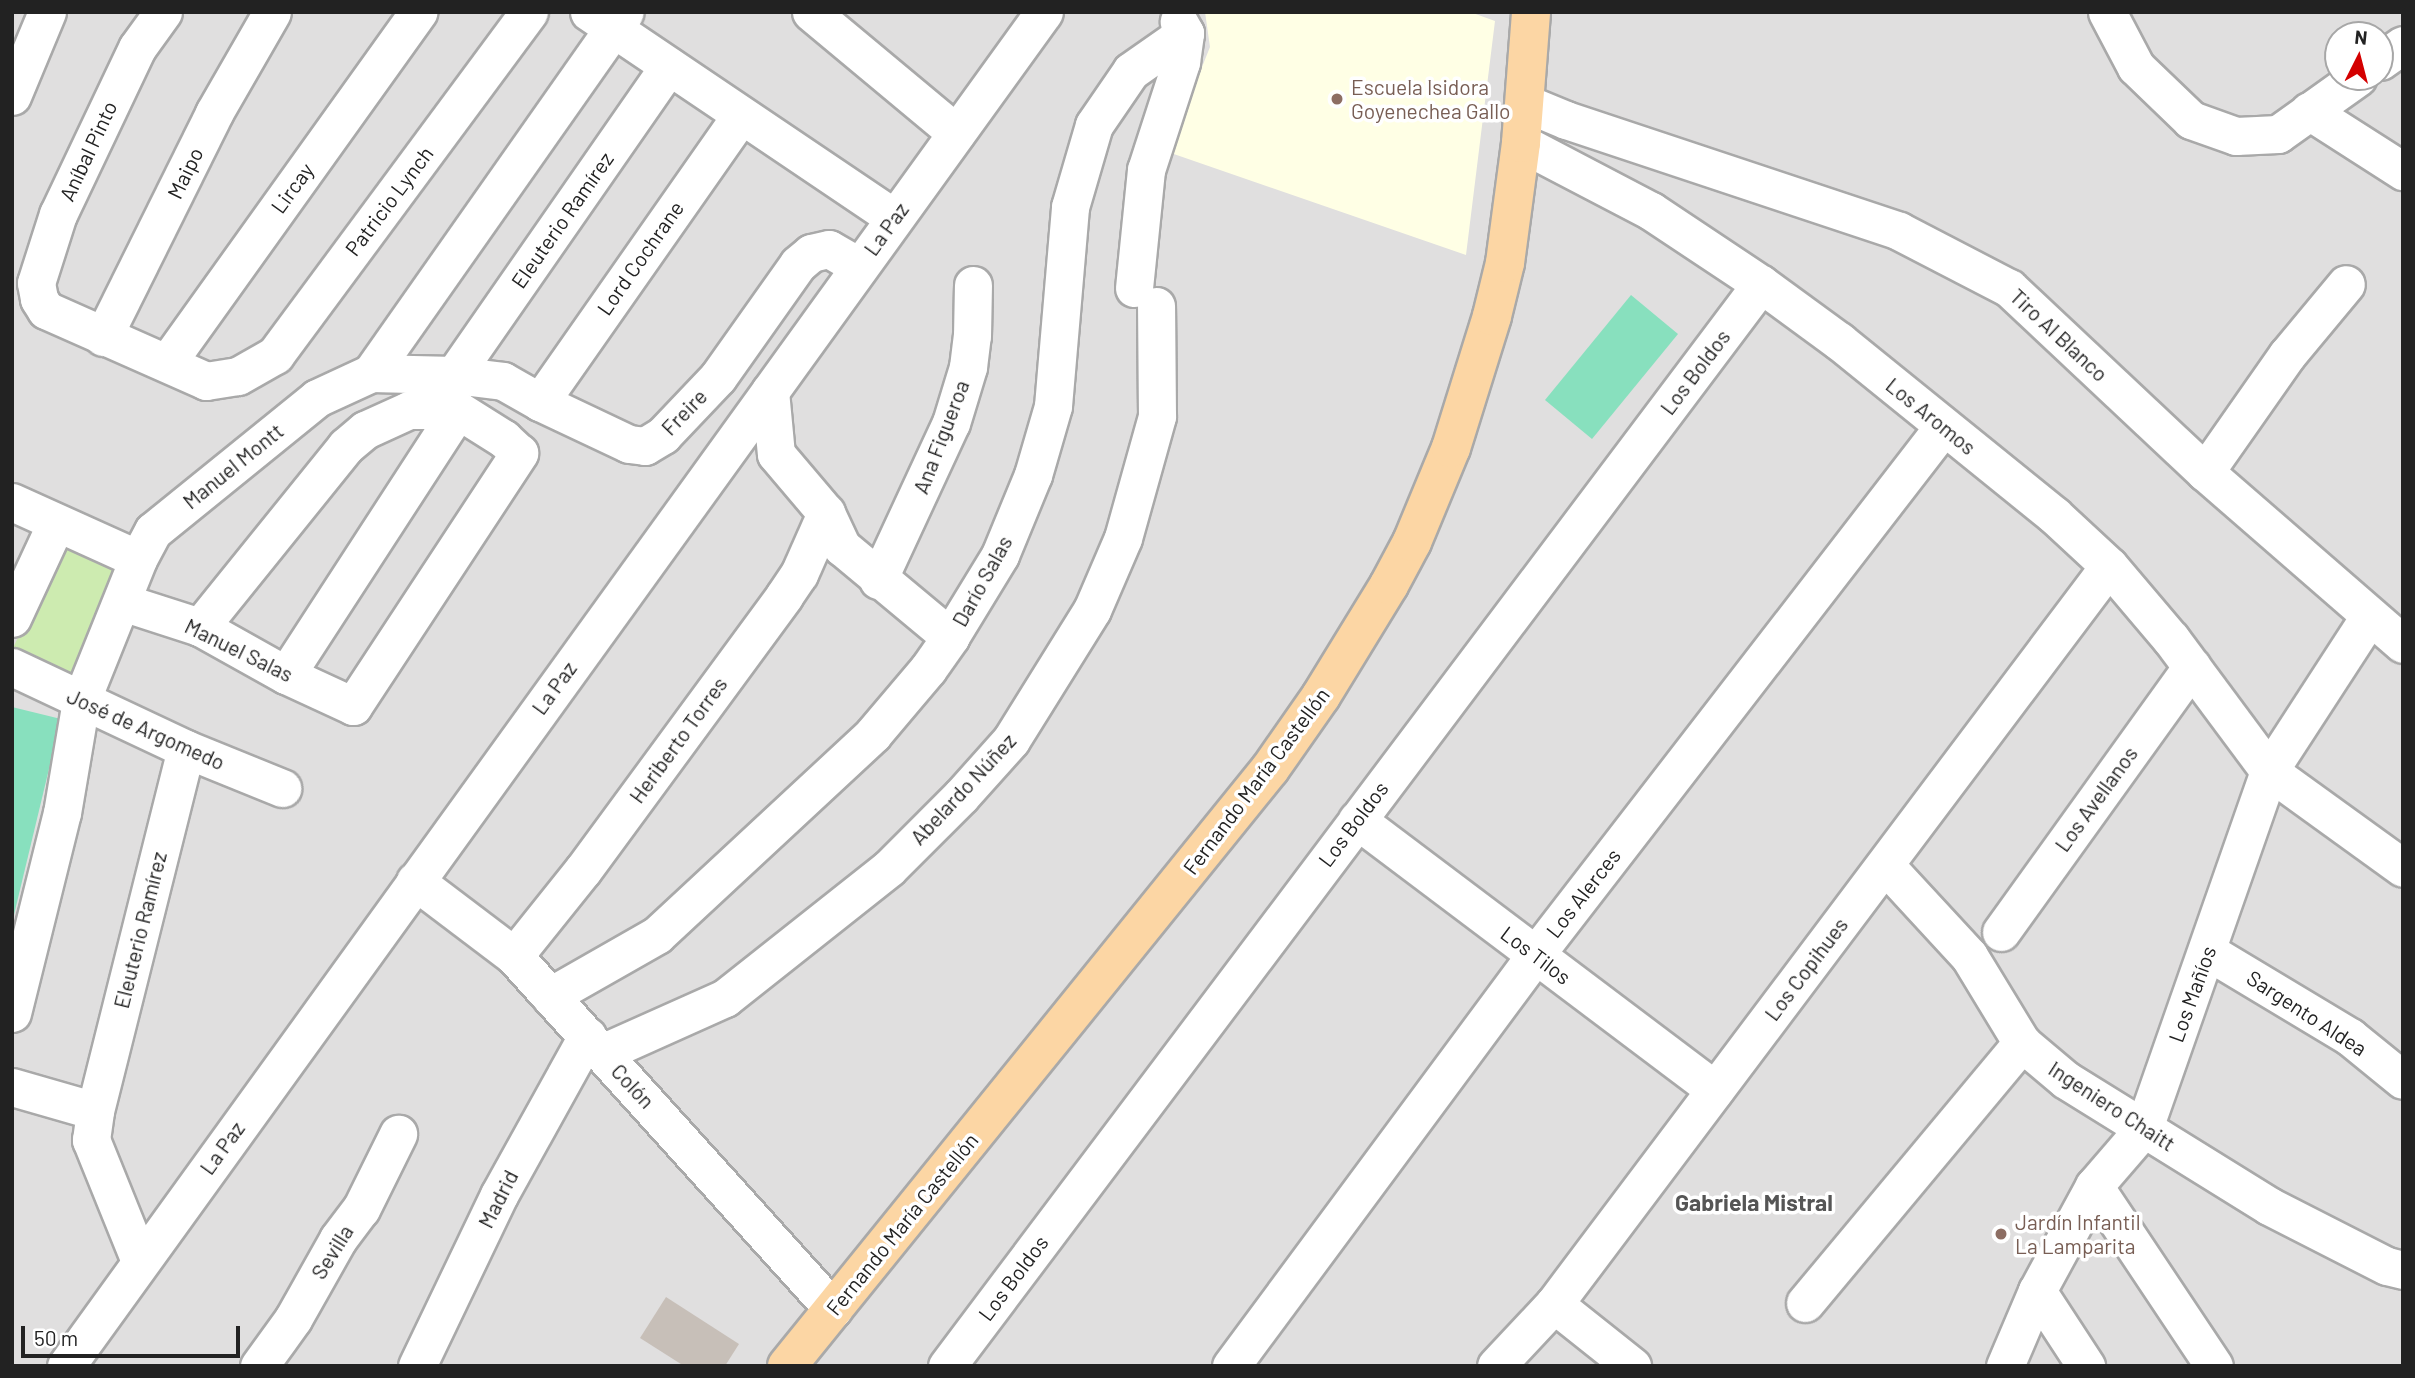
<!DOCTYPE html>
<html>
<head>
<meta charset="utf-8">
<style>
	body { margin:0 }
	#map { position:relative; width:2415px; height:1378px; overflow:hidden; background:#f2efe9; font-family:Barlow,sans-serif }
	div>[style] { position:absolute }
	.residential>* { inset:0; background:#e0dfdf }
	.education>* { inset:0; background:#ffffe5 }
	.grass>* { inset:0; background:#cdebb0 }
	.pitch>* { inset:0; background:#88e0be }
	.building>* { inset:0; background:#c7bfb8 }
	.roads { filter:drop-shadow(2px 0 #a9a9a9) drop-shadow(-2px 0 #a9a9a9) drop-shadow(0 2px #a9a9a9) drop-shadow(0 -2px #a9a9a9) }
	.minor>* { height:37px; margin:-18.5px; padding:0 18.5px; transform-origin:18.5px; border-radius:18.5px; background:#fff }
	.major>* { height:38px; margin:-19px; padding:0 19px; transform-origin:19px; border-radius:19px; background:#fcd6a4 }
	.dots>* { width:19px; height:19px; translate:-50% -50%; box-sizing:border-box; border:4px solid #fff; border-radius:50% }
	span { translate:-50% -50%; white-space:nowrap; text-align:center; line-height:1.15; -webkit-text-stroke:7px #fff; paint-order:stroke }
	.education-label { font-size:21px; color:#785e54 }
	.left { translate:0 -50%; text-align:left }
	.street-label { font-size:21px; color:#222 }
	.neighbourhood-label { font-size:23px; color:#555; font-weight:700 }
	.frame { position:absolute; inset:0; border:14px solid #222; pointer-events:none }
	.north { position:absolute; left:2324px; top:21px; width:70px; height:70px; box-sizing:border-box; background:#fff; border:2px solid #a7a7a7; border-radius:50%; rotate:6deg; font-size:19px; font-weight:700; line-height:28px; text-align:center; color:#222 }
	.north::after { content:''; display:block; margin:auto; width:24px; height:32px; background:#d40000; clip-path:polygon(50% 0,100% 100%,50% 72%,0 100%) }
	.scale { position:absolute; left:21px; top:1326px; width:219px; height:32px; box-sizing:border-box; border:4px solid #222; border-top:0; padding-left:9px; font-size:21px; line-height:24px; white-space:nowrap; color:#222; -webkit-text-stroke:5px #fff; paint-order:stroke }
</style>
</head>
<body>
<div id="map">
	<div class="residential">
		<i style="clip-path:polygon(evenodd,12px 12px,2403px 12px,2403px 1366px,12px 1366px,12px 12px,2338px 35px,2380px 35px,2380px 77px,2338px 77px,2338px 35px)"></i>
	</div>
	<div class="education">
		<i style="clip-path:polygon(1205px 12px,1470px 12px,1495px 21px,1466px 255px,1168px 152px,1210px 47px)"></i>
	</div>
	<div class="grass">
		<i style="clip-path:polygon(64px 542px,122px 570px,66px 685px,12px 650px)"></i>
	</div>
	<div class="pitch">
		<i style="clip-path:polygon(1631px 295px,1678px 334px,1592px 439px,1545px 400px)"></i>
		<i style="clip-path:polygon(12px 707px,61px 719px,12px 923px)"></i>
	</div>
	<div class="building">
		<i style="clip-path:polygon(666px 1297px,739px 1344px,725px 1366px,684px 1366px,640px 1338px)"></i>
	</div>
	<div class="roads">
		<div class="minor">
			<i style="left:163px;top:12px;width:44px;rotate:125.8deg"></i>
			<i style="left:137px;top:48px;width:184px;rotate:115.4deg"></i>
			<i style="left:58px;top:214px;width:72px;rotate:107.7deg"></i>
			<i style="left:36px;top:283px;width:16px;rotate:79deg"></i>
			<i style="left:39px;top:299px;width:13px;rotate:58deg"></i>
			<i style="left:46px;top:310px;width:175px;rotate:23.9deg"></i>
			<i style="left:206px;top:381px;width:32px;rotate:-9deg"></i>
			<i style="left:238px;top:376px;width:43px;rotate:-29.6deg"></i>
			<i style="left:275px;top:355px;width:427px;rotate:-53.5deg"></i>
			<i style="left:589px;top:12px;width:368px;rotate:34deg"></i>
			<i style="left:811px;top:12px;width:189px;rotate:39.8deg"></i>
			<i style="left:2107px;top:12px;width:62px;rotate:62.2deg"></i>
			<i style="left:2136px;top:67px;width:76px;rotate:43.9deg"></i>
			<i style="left:2191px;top:120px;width:48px;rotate:19.6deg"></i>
			<i style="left:2236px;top:136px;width:42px;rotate:-2.7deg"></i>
			<i style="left:2278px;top:134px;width:98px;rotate:-35.5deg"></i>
			<i style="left:2380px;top:61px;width:28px;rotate:-35deg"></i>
			<i style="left:12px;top:96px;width:91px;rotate:-67.4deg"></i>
			<i style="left:1525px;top:103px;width:44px;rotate:22.5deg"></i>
			<i style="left:1566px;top:120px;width:351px;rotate:18.4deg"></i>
			<i style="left:1899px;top:231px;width:124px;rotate:27.4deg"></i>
			<i style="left:2009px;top:288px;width:269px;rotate:43.2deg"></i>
			<i style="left:2205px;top:472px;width:262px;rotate:41deg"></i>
			<i style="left:2309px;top:111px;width:112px;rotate:32.6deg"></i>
			<i style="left:1521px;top:143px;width:147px;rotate:27.6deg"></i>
			<i style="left:1651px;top:211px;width:132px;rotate:33.6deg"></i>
			<i style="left:1761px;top:284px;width:97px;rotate:36.2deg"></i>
			<i style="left:1839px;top:341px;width:277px;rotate:39deg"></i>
			<i style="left:2054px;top:515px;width:75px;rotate:42.8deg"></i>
			<i style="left:2109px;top:566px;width:96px;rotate:49.7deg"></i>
			<i style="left:2171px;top:639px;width:164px;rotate:53.4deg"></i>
			<i style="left:2269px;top:771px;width:165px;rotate:35.9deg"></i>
			<i style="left:1134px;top:288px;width:119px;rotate:-84.2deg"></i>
			<i style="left:1146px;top:170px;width:114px;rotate:-72deg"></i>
			<i style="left:1181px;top:62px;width:29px;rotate:-82deg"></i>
			<i style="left:1185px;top:33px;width:13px;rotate:-119deg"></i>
			<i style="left:103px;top:337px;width:250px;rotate:-63.6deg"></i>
			<i style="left:214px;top:113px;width:116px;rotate:-60.1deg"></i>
			<i style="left:167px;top:363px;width:432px;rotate:-54.4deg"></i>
			<i style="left:371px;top:373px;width:83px;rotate:1.4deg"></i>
			<i style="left:454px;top:375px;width:49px;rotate:7deg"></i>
			<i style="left:503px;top:381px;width:43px;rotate:29.6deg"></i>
			<i style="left:540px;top:402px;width:98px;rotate:25.3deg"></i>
			<i style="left:629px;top:444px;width:16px;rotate:7deg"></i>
			<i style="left:645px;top:446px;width:21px;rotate:-31deg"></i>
			<i style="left:663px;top:435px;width:80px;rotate:-46.5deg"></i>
			<i style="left:718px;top:377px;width:138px;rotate:-54.7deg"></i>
			<i style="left:798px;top:264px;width:17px;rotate:-40deg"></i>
			<i style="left:811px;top:253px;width:18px;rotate:-13deg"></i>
			<i style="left:829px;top:249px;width:34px;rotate:30deg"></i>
			<i style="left:454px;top:375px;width:376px;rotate:-55.2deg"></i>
			<i style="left:770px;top:391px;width:63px;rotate:84.6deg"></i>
			<i style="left:776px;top:454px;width:77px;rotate:49.7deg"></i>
			<i style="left:826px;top:513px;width:38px;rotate:65deg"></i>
			<i style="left:842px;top:547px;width:141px;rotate:39.8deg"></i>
			<i style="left:540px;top:402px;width:350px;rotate:-55deg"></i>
			<i style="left:2205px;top:472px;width:143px;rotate:-55deg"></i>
			<i style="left:2287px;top:355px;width:92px;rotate:-50.3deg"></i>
			<i style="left:12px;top:502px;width:138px;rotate:24.3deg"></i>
			<i style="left:878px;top:580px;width:173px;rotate:-65.1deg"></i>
			<i style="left:951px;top:423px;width:59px;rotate:-73.1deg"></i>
			<i style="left:968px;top:367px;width:31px;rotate:-83deg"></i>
			<i style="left:972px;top:336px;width:51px;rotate:-88.9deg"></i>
			<i style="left:122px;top:602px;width:82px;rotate:17.8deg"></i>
			<i style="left:200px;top:627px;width:98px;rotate:29.2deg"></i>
			<i style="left:286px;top:675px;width:74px;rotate:24.8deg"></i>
			<i style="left:353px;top:706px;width:303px;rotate:-56.7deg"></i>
			<i style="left:519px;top:453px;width:21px;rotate:-137deg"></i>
			<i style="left:504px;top:439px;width:54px;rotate:-147.8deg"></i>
			<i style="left:458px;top:410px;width:49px;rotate:180deg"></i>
			<i style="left:409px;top:410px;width:48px;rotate:155.6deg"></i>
			<i style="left:365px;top:430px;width:25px;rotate:140deg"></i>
			<i style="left:346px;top:446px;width:233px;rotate:128.9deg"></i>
			<i style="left:12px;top:618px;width:105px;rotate:-65.1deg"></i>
			<i style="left:12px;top:667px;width:192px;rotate:25.2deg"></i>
			<i style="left:186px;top:749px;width:104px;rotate:22.1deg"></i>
			<i style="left:286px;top:675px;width:316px;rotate:-57deg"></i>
			<i style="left:1357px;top:820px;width:448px;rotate:37deg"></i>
			<i style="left:1885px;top:865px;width:124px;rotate:47.3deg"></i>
			<i style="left:1969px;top:956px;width:102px;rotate:58.7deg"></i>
			<i style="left:2022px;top:1043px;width:57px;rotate:40.1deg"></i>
			<i style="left:2066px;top:1080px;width:239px;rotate:31.8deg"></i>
			<i style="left:2269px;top:1206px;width:132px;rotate:27deg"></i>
			<i style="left:2387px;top:1266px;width:16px;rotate:14deg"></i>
			<i style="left:415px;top:881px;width:124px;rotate:37.1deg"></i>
			<i style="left:514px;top:956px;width:476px;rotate:47.9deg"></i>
			<i style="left:2001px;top:932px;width:327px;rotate:-54.3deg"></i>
			<i style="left:2207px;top:951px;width:167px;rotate:31deg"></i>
			<i style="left:2350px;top:1037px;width:68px;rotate:39.1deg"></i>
			<i style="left:514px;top:956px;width:110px;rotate:-51.3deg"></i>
			<i style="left:583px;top:870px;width:340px;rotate:-53.7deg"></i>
			<i style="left:784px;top:596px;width:27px;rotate:-56deg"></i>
			<i style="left:799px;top:574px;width:67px;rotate:-66.1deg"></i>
			<i style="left:550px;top:996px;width:123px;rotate:-29.7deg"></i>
			<i style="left:657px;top:935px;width:295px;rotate:-42.9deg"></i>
			<i style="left:873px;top:734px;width:85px;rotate:-49.8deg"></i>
			<i style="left:928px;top:669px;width:39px;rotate:-55deg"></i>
			<i style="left:950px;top:637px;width:96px;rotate:-58.6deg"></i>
			<i style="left:1000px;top:555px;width:87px;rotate:-67.6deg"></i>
			<i style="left:1033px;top:475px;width:72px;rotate:-73.8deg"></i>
			<i style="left:1053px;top:406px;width:200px;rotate:-85.1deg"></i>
			<i style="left:1070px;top:207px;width:85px;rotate:-73.7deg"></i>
			<i style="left:1094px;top:125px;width:65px;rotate:-55.6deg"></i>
			<i style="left:1131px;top:71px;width:66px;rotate:-35.1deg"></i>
			<i style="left:12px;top:1013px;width:206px;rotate:-76deg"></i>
			<i style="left:62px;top:813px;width:114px;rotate:-80.4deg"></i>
			<i style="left:81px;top:701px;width:153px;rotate:-68.1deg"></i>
			<i style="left:138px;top:559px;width:32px;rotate:-62deg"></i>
			<i style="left:153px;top:531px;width:211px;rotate:-39deg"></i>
			<i style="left:317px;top:398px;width:60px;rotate:-24.8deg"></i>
			<i style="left:371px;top:373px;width:441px;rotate:-54.9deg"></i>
			<i style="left:602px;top:1053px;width:135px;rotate:-24.1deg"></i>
			<i style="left:725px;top:998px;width:209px;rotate:-38.4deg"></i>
			<i style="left:889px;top:868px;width:102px;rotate:-45deg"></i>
			<i style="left:961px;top:796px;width:75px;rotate:-48.2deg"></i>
			<i style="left:1011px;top:740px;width:153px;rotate:-58.1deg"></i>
			<i style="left:1092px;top:610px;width:78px;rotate:-66.7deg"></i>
			<i style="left:1123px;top:538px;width:127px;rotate:-74.4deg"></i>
			<i style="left:1157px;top:416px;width:110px;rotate:-90.5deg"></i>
			<i style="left:12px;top:1087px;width:86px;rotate:16.1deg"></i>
			<i style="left:2094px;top:1186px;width:216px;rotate:56.3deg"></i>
			<i style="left:140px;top:1261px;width:131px;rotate:-112deg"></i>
			<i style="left:91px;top:1140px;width:29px;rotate:-82deg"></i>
			<i style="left:95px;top:1111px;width:373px;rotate:-75.9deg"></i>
			<i style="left:2037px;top:1291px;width:90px;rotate:56.8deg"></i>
			<i style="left:1805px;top:1303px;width:339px;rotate:-50.2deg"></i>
			<i style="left:1554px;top:1304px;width:100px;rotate:38.5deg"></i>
			<i style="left:66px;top:1366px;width:1670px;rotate:-54.16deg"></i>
			<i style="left:259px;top:1366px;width:58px;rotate:-54.1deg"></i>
			<i style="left:293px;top:1319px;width:92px;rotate:-60.6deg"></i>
			<i style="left:338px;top:1239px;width:38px;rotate:-53deg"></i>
			<i style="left:361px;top:1209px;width:84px;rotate:-63.7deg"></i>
			<i style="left:417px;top:1366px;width:190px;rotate:-64.4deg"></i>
			<i style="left:499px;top:1195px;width:182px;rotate:-61deg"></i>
			<i style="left:947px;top:1366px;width:1354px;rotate:-53.05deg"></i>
			<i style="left:1231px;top:1366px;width:513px;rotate:-53.49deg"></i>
			<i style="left:1536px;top:954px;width:666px;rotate:-52.32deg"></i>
			<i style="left:1496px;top:1366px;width:85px;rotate:-46.9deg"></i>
			<i style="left:1554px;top:1304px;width:923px;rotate:-53.06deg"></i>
			<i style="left:2005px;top:1366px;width:82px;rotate:-66.9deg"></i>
			<i style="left:2037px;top:1291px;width:119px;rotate:-61.5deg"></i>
			<i style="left:2094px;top:1186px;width:77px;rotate:-49.2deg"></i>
			<i style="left:2144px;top:1128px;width:378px;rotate:-70.7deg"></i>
			<i style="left:2269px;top:771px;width:184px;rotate:-57deg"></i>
		</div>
		<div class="major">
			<i style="left:787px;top:1366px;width:768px;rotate:-51.03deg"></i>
			<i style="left:1270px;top:769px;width:89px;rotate:-55.1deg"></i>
			<i style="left:1321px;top:696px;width:130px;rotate:-58.5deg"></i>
			<i style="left:1389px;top:585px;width:49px;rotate:-61.9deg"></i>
			<i style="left:1412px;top:542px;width:102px;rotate:-67.5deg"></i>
			<i style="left:1451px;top:448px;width:138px;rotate:-72.7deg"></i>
			<i style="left:1492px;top:316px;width:55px;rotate:-76.2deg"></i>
			<i style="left:1505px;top:263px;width:121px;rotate:-82.4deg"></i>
			<i style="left:1521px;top:143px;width:131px;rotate:-85.6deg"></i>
		</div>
	</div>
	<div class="dots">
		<i style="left:1337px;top:99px;background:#8d6e63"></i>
		<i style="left:2001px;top:1234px;background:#8d6e63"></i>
	</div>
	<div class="education-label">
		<span class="left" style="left:1351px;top:99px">Escuela Isidora<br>Goyenechea Gallo</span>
		<span class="left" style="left:2015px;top:1234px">Jardín Infantil<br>La Lamparita</span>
	</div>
	<div class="street-label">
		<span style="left:88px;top:151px;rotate:-65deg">Aníbal Pinto</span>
		<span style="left:185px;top:173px;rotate:-64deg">Maipo</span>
		<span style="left:292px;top:188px;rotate:-54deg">Lircay</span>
		<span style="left:389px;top:201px;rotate:-53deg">Patricio Lynch</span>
		<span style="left:562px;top:220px;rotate:-55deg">Eleuterio Ramírez</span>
		<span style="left:886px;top:229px;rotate:-54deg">La Paz</span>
		<span style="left:640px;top:258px;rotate:-55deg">Lord Cochrane</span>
		<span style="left:2059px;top:335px;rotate:43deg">Tiro Al Blanco</span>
		<span style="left:1695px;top:372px;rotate:-53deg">Los Boldos</span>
		<span style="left:684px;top:412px;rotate:-46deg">Freire</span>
		<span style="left:1931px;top:416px;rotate:39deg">Los Aromos</span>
		<span style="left:941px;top:437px;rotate:-69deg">Ana Figueroa</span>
		<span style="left:233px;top:466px;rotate:-39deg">Manuel Montt</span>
		<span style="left:982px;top:581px;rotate:-61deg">Darío Salas</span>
		<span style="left:239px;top:650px;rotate:26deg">Manuel Salas</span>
		<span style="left:554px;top:688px;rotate:-54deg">La Paz</span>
		<span style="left:146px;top:729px;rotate:24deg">José de Argomedo</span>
		<span style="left:678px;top:740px;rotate:-54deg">Heriberto Torres</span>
		<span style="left:1256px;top:781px;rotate:-53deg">Fernando María Castellón</span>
		<span style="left:963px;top:789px;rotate:-47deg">Abelardo Núñez</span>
		<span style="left:2096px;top:799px;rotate:-54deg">Los Avellanos</span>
		<span style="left:1353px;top:824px;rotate:-53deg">Los Boldos</span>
		<span style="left:1583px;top:893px;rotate:-52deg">Los Alerces</span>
		<span style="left:140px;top:930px;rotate:-76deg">Eleuterio Ramírez</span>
		<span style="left:1536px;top:955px;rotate:37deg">Los Tilos</span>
		<span style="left:1806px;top:969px;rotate:-53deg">Los Copihues</span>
		<span style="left:2192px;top:994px;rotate:-70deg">Los Mañíos</span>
		<span style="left:2307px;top:1013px;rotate:33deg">Sargento Aldea</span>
		<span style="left:633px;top:1086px;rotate:47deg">Colón</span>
		<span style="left:2112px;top:1106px;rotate:33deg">Ingeniero Chaitt</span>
		<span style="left:222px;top:1148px;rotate:-54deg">La Paz</span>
		<span style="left:498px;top:1199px;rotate:-63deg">Madrid</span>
		<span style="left:902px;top:1224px;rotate:-51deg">Fernando María Castellón</span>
		<span style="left:332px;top:1252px;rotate:-58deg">Sevilla</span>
		<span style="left:1013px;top:1278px;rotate:-53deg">Los Boldos</span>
	</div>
	<div class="neighbourhood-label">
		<span style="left:1754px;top:1202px">Gabriela Mistral</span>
	</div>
	<div class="frame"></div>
	<div class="north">N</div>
	<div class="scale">50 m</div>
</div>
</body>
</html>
